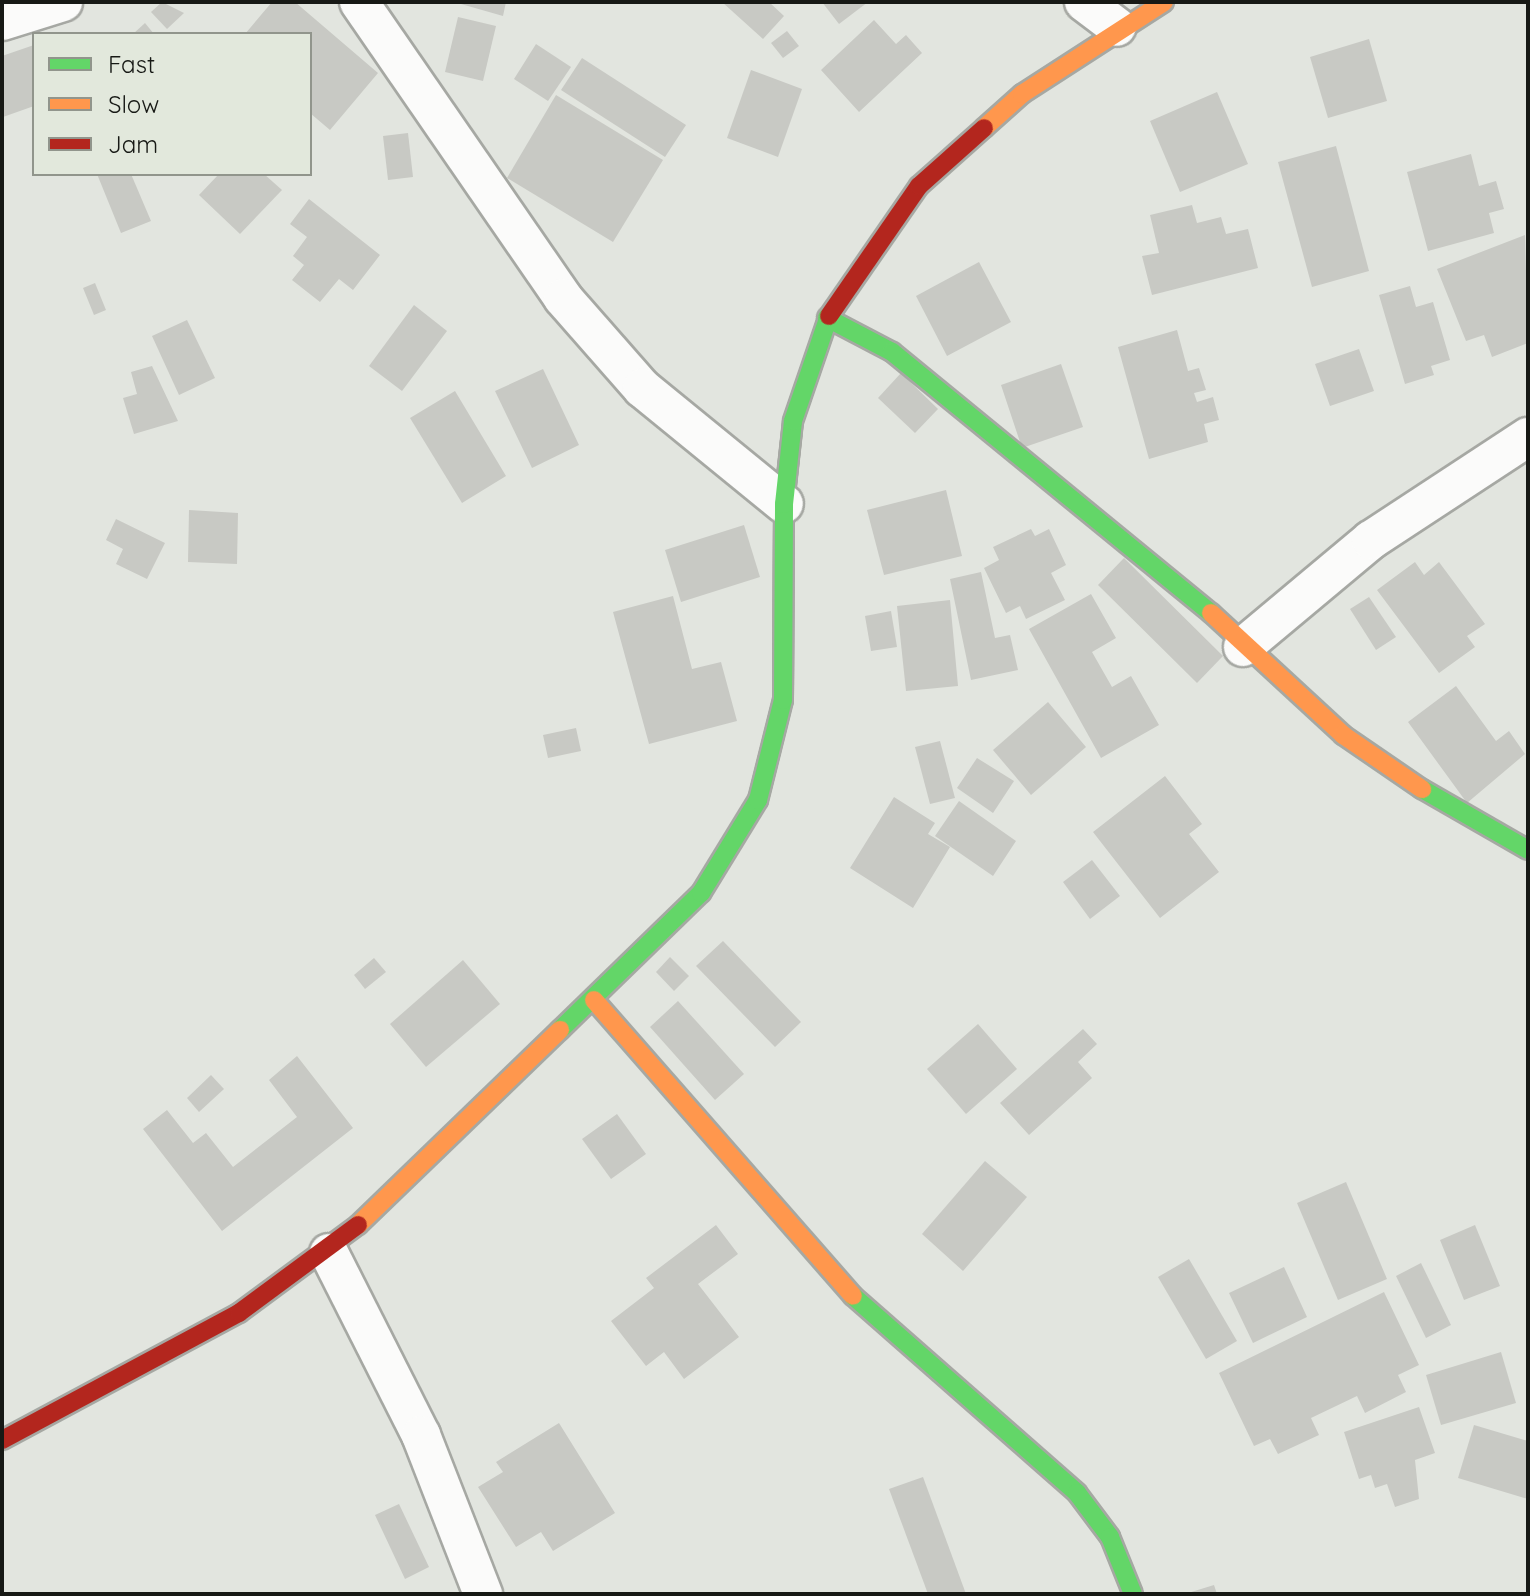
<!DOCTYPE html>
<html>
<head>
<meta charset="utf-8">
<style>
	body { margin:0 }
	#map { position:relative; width:1530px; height:1596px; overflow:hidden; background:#e2e5df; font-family:Quicksand,sans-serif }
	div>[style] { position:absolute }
	.building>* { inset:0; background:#c8c9c4 }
	.roads { filter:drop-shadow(2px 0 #a6a8a3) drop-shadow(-2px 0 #a6a8a3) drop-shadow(0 2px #a6a8a3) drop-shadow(0 -2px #a6a8a3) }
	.street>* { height:38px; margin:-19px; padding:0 19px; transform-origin:19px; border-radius:19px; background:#fbfbfa }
	.fast>* { height:18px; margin:-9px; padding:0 9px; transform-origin:9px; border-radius:9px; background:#63d668 }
	.slow>* { height:18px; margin:-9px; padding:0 9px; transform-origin:9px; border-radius:9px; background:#ff974d }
	.jam>* { height:18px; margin:-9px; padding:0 9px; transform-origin:9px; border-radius:9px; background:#b3261e }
	span { translate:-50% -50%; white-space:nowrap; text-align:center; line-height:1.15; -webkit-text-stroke:6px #e2e8dc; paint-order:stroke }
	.frame { position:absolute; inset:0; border:4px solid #171915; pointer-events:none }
	.legend { position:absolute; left:32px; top:32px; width:280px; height:144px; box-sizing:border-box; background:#e2e8dc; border:2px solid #91958c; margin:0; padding:10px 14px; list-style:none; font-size:24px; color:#171915 }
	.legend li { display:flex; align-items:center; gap:16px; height:40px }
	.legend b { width:40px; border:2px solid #91958c }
</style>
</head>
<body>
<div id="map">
	<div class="building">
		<i style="clip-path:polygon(162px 2px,184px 13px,167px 29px,151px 12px)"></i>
		<i style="clip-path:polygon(272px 2px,295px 2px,378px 73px,330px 130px,310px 113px,310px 34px,245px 34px)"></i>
		<i style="clip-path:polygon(454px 2px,506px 2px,503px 16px)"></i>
		<i style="clip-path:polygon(722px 2px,769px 2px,784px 16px,763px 39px)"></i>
		<i style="clip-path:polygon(822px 2px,868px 2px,839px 24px)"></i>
		<i style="clip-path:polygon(458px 17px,496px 26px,483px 81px,445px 72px)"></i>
		<i style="clip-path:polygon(874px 20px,896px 44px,906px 35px,922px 53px,859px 112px,821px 70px)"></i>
		<i style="clip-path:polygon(145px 23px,154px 34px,133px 34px)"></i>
		<i style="clip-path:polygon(787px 31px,799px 46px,783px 58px,771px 43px)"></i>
		<i style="clip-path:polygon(1369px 39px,1387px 101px,1328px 118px,1310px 57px)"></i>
		<i style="clip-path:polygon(536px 44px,571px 67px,548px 101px,514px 79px)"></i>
		<i style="clip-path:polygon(34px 45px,34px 106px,3px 117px,2px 56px)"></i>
		<i style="clip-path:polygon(582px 58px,686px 125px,665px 157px,561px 90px)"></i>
		<i style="clip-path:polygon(751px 70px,802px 89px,778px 157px,727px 138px)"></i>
		<i style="clip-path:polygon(1217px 92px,1248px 164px,1180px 192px,1150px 121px)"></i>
		<i style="clip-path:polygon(556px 95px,663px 160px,613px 242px,507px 178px)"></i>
		<i style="clip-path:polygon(408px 133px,413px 177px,388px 180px,383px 136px)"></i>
		<i style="clip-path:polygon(1336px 146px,1369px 271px,1312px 287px,1278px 162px)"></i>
		<i style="clip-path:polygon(1471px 154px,1479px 186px,1496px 181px,1504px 209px,1489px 213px,1494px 233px,1428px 251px,1407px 172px)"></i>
		<i style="clip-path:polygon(97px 174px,131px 174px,151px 221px,121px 233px)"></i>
		<i style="clip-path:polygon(219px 174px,264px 174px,282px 190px,240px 234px,199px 195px)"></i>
		<i style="clip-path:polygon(309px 199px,380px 255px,353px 290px,339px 279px,320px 302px,292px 280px,304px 265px,293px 256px,307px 237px,290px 224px)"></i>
		<i style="clip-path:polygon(1192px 205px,1197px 223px,1221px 217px,1226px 234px,1248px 229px,1258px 268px,1152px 295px,1142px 256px,1159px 253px,1150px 215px)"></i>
		<i style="clip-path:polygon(1525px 235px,1528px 343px,1492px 357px,1484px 335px,1466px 341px,1437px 269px)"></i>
		<i style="clip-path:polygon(979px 262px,1011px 322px,947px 356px,916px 296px)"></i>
		<i style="clip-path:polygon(95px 283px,106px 310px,94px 315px,83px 288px)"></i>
		<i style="clip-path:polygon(1410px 286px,1416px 307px,1433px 302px,1450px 360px,1431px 366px,1434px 375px,1405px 384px,1379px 295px)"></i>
		<i style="clip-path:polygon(414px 305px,447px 331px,402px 391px,369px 366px)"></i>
		<i style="clip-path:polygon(187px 320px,215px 378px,179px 395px,152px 336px)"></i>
		<i style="clip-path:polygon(1177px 330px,1188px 371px,1199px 368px,1206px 390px,1194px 393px,1197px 402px,1213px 397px,1219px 420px,1204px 424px,1208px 442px,1149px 459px,1118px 347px)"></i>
		<i style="clip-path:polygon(1359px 349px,1374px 391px,1330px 406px,1315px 364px)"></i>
		<i style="clip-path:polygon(1061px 364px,1083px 427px,1022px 448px,1001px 385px)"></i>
		<i style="clip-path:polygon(152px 366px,178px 421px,134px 434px,123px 398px,137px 394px,131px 372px)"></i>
		<i style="clip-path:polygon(543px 369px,579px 445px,532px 468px,495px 391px)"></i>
		<i style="clip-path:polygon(901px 373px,938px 409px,915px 433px,878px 398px)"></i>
		<i style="clip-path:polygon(455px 391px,506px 476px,462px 503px,410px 418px)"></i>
		<i style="clip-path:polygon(946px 490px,962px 556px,884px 575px,867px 510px)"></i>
		<i style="clip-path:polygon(189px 510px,238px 513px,237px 564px,188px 562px)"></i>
		<i style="clip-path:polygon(116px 519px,165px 543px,147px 579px,116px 564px,123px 549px,106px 540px)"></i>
		<i style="clip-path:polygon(744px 525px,760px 577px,681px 602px,665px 550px)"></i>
		<i style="clip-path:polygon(1031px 529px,1035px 536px,1049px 529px,1066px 565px,1051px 573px,1065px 600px,1026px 619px,1020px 606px,1006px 613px,984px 568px,999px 560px,993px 547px)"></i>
		<i style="clip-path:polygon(1124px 558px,1223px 656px,1197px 683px,1098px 585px)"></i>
		<i style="clip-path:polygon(1415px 562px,1424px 575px,1439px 562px,1485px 624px,1467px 636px,1475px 647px,1439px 673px,1377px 590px)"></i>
		<i style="clip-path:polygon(981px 572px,995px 638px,1010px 635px,1018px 670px,971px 680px,950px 579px)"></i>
		<i style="clip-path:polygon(1091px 594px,1116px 638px,1092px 652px,1112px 687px,1131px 676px,1159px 725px,1101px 758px,1029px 629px)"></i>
		<i style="clip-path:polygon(673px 596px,692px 669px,721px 662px,737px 721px,649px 744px,613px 612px)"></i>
		<i style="clip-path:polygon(1369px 597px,1396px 637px,1376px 650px,1350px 609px)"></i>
		<i style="clip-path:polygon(950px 600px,958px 686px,906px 691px,897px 606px)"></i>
		<i style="clip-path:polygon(891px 611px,897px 647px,871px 651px,865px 616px)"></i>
		<i style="clip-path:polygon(1456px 686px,1496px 741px,1509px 731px,1525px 754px,1467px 803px,1408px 722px)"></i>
		<i style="clip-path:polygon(1048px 702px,1086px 747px,1031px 795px,993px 750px)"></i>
		<i style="clip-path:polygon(576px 728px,581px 751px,548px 758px,543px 735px)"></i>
		<i style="clip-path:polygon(940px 741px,955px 798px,930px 804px,915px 747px)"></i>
		<i style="clip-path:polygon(977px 758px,1014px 781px,993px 813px,957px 788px)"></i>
		<i style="clip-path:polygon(1165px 776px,1202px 824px,1189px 834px,1219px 872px,1160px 918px,1093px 832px)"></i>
		<i style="clip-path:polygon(894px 797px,935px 823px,928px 834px,950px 847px,913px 908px,850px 868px)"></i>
		<i style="clip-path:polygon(959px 801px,1016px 841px,993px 876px,935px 836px)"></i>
		<i style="clip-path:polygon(1092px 860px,1120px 896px,1090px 919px,1063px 882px)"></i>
		<i style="clip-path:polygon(723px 941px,801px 1022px,775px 1047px,696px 966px)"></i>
		<i style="clip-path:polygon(670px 957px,689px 976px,674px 991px,656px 972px)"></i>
		<i style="clip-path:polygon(374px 958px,386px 972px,365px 989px,354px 975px)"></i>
		<i style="clip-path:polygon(463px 960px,500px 1004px,426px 1067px,390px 1024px)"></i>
		<i style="clip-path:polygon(678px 1001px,744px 1074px,715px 1100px,650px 1027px)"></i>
		<i style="clip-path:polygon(978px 1024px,1017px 1069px,966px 1114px,927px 1069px)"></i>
		<i style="clip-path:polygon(1083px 1029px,1097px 1044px,1078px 1062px,1092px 1078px,1029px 1135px,1000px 1103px)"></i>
		<i style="clip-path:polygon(297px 1056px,353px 1128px,222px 1231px,143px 1129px,167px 1110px,193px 1143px,206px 1133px,233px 1167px,297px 1117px,269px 1080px)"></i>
		<i style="clip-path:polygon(211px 1075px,224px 1089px,199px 1112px,187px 1098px)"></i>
		<i style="clip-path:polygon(617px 1114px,646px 1154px,611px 1179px,582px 1139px)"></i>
		<i style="clip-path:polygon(985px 1161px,1027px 1197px,963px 1271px,922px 1234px)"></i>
		<i style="clip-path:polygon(1346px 1182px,1387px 1279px,1338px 1300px,1297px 1203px)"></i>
		<i style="clip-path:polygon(716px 1225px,738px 1254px,698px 1284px,739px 1337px,684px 1379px,664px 1352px,646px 1366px,611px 1321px,654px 1288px,646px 1278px)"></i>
		<i style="clip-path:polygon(1475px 1225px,1500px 1286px,1464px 1300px,1440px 1240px)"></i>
		<i style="clip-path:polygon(1189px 1259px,1237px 1341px,1206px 1359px,1158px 1277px)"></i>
		<i style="clip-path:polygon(1421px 1263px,1451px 1325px,1426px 1338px,1396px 1276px)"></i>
		<i style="clip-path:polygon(1284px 1267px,1307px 1317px,1253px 1343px,1229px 1293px)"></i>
		<i style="clip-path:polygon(1384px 1292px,1419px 1365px,1398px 1375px,1406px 1392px,1365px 1413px,1357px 1396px,1311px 1418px,1319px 1435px,1278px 1454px,1270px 1439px,1254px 1446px,1219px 1373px)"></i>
		<i style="clip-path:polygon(1501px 1352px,1516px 1403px,1441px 1425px,1426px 1375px)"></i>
		<i style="clip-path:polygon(1419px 1407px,1435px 1453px,1415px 1460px,1419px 1499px,1395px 1507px,1387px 1484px,1375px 1488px,1371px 1475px,1359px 1479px,1344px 1432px)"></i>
		<i style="clip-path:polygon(559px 1423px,615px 1513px,553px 1551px,541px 1532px,516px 1547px,478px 1487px,503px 1472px,496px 1462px)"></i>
		<i style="clip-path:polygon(1474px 1425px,1528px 1441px,1528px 1499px,1458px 1478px)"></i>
		<i style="clip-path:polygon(923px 1477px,966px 1594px,928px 1594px,889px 1489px)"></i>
		<i style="clip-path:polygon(399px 1504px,429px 1567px,405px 1579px,375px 1515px)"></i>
		<i style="clip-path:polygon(1214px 1585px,1217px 1594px,1188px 1594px,1188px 1593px)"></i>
	</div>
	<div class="roads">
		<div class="street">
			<i style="left:359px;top:2px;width:359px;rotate:55.4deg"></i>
			<i style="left:563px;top:298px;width:120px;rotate:48.7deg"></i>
			<i style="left:642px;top:388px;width:183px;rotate:39.2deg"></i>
			<i style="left:1084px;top:2px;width:41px;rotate:37.1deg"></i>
			<i style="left:2px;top:21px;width:64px;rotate:-17.3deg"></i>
			<i style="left:1243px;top:647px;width:167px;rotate:-39.9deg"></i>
			<i style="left:1371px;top:540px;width:188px;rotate:-33.3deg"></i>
			<i style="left:329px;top:1253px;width:204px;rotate:63.2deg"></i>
			<i style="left:421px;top:1435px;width:171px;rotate:68.7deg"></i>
		</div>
		<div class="fast">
			<i style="left:827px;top:318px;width:73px;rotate:27.6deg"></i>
			<i style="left:892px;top:352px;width:412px;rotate:39.3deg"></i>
			<i style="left:1422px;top:789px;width:122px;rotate:29.9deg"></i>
			<i style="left:560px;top:1030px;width:197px;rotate:-44.2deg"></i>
			<i style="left:701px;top:893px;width:109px;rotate:-58.5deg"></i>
			<i style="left:758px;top:800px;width:103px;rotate:-76deg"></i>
			<i style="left:783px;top:700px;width:196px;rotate:-89.7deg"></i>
			<i style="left:784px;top:504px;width:83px;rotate:-83.8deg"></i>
			<i style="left:793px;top:421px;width:111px;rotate:-71.1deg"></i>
			<i style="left:853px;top:1296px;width:298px;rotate:41.3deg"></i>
			<i style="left:1077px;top:1493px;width:55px;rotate:53.1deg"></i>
			<i style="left:1110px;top:1537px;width:61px;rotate:68deg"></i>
		</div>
		<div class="slow">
			<i style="left:984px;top:128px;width:51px;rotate:-41.8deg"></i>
			<i style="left:1022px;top:94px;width:169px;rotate:-32.9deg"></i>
			<i style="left:1211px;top:613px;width:180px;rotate:42.7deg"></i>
			<i style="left:1343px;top:735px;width:96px;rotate:34.4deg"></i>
			<i style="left:594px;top:1000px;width:393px;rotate:48.8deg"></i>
			<i style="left:358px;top:1225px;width:281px;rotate:-44deg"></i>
		</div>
		<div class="jam">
			<i style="left:829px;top:316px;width:158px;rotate:-55.3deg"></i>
			<i style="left:919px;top:186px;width:87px;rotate:-41.7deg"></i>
			<i style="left:2px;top:1440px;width:269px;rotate:-28.2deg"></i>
			<i style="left:239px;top:1313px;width:148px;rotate:-36.5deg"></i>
		</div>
	</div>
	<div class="frame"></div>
	<ul class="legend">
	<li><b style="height:10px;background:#63d668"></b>Fast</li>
	<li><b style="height:10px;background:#ff974d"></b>Slow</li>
	<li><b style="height:10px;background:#b3261e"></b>Jam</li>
	</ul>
</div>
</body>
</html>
